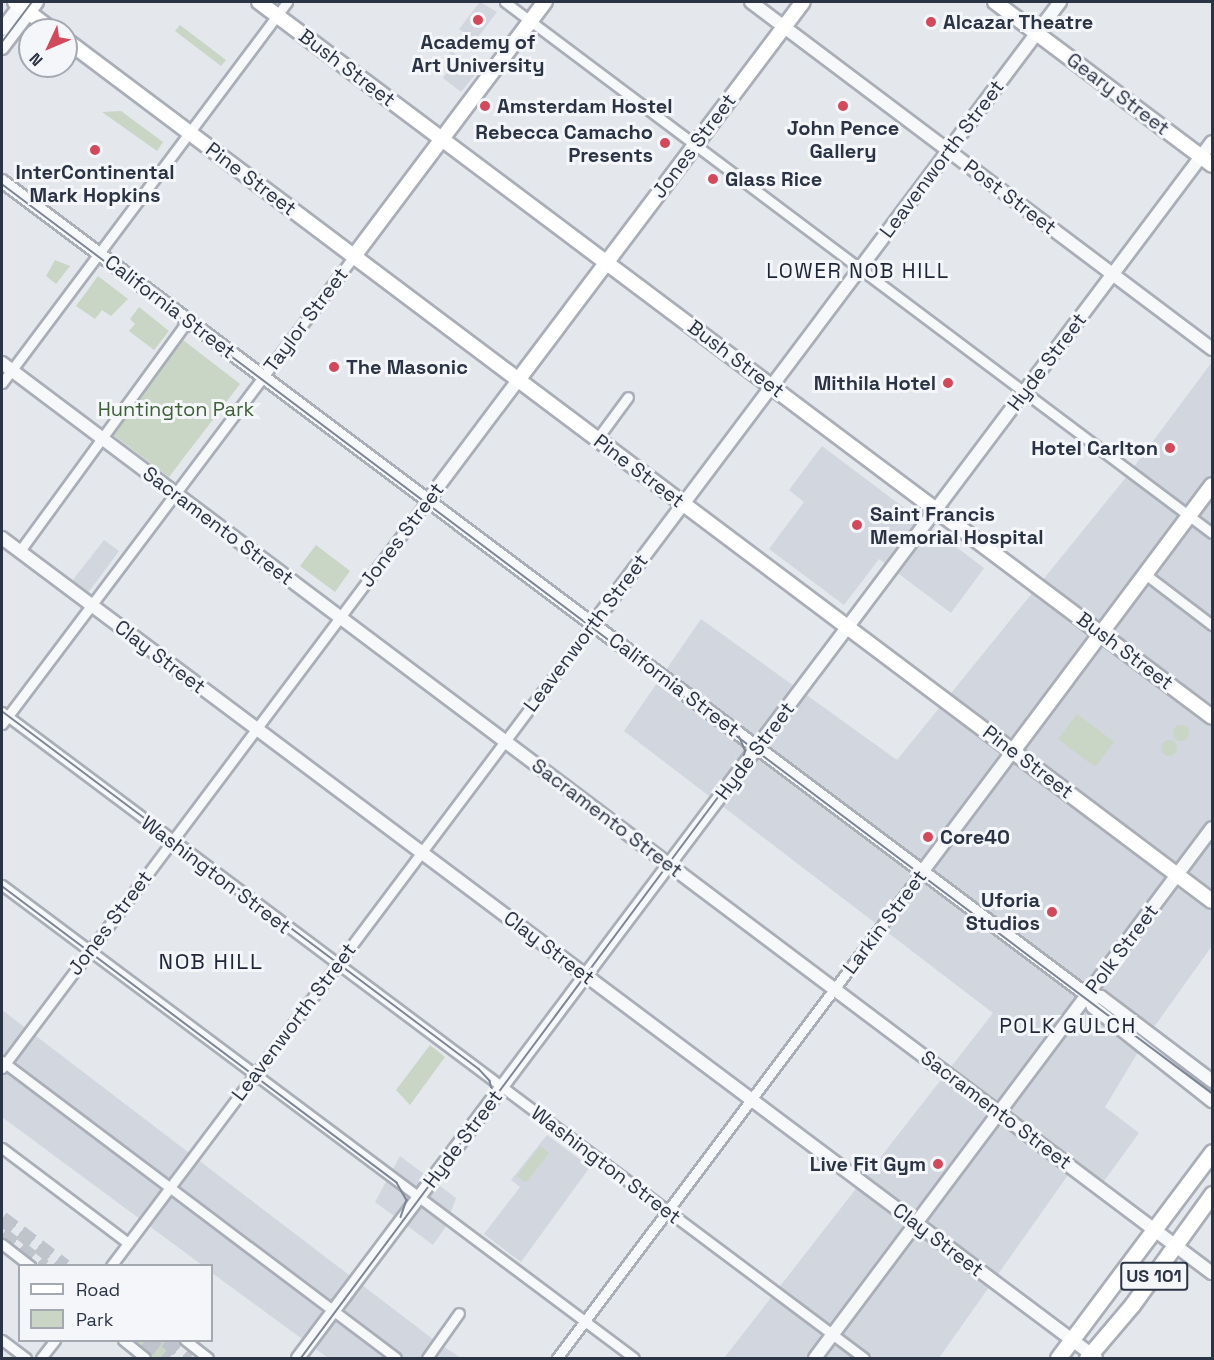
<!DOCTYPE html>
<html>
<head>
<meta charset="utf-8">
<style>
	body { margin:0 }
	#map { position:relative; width:1214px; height:1360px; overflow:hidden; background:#e4e7ec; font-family:"Space Grotesk",sans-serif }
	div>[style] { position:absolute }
	.built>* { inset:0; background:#d2d6de }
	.green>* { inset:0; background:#c9d6c5 }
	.round { border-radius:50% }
	.primary-tunnel>* { height:15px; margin-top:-7.5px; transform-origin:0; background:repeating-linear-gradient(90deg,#bfc3cb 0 15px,transparent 0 23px) }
	.roads { filter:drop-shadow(2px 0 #a9aeb7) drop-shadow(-2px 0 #a9aeb7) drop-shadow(0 2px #a9aeb7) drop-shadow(0 -2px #a9aeb7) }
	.minor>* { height:9px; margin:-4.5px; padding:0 4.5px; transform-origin:4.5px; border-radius:4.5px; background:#f7f8fa }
	.tertiary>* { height:12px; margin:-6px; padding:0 6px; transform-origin:6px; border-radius:6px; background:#f7f8fa }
	.secondary>* { height:14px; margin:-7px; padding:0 7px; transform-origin:7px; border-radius:7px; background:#fff }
	.trunk>* { height:15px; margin:-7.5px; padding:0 7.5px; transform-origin:7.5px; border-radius:7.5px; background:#fff }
	.tram>* { height:1.5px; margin:-0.75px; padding:0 0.75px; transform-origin:0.75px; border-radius:0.75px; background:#7d8696 }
	.dots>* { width:16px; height:16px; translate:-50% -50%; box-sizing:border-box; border:3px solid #f4f6f9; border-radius:50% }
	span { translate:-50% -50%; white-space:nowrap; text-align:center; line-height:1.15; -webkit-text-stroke:6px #f4f6f9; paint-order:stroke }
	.shield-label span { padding:2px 4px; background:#f4f6f9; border:2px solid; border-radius:4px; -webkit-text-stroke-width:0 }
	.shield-label { font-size:18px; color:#2b3445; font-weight:700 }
	.poi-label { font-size:20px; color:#2b3445; font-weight:700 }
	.left { translate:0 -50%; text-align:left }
	.right { translate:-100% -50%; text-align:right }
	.street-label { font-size:20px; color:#2b3445 }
	.park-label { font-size:20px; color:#3f6138 }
	.neighbourhood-label { font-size:21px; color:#1d2536; letter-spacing:1.5px }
	.quarter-label { font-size:22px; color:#1d2536; letter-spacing:1.5px }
	.frame { position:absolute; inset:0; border:3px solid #2b3445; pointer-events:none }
	.legend { position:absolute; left:18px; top:1264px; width:195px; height:78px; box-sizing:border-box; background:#f4f6f9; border:2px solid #a4a8b1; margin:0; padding:8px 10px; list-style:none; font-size:18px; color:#2b3445 }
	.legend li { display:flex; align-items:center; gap:12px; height:30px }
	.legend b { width:30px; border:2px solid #a4a8b1 }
	.north { position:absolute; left:18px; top:18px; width:60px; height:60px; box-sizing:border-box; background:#f4f6f9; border:2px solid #a4a8b1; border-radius:50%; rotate:226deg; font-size:16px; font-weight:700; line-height:24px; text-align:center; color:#2b3445 }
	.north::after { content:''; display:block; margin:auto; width:21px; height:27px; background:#d1495b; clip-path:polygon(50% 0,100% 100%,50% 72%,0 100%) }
</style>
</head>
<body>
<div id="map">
	<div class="built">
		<i style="clip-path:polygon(480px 2px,497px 12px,475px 41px,459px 29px)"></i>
		<i style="clip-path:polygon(451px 51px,478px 71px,461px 92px,443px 78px,457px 59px,449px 53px)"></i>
		<i style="clip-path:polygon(1212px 362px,1212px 946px,1149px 1034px,1105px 1107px,1139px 1133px,1099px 1188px,1073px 1168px,939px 1358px,724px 1358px,993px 1013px,624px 731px,701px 619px,897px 760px,1127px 476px)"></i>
		<i style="clip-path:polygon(822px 446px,984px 568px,951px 613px,879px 559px,844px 605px,769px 549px,804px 502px,789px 490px)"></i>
		<i style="clip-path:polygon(104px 540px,119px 551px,88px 593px,72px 581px)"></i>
		<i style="clip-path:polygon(2px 1010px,438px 1343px,461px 1358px,328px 1358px,212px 1273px,212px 1266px,202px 1265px,2px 1117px)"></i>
		<i style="clip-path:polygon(547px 1135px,590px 1167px,521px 1262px,484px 1234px,520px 1187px,511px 1180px)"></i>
		<i style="clip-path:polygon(400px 1156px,456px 1198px,445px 1228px,433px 1245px,375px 1202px)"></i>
	</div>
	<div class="green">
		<i style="clip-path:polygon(180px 25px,226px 60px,221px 66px,175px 31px)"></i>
		<i style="clip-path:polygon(121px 111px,163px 142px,157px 151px,102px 112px)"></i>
		<i style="clip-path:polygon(55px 260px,70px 266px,56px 284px,46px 276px)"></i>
		<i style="clip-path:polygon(98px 276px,128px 299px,111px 316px,102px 310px,95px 319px,76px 306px)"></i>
		<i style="clip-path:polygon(139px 307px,169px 331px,154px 350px,129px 331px,135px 324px,130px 319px)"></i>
		<i style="clip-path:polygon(183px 340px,240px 384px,169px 477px,112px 434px)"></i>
		<i style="clip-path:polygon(316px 545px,350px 571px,335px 592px,300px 566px)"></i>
		<i style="clip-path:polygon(1077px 714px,1114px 742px,1095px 767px,1058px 739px)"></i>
		<i class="round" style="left:1173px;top:725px;width:16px;height:16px"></i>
		<i class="round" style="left:1161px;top:740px;width:16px;height:16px"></i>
		<i style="clip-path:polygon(430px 1045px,445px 1057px,410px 1105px,396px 1090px)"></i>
		<i style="clip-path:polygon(540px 1146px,549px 1153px,526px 1183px,517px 1176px)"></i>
		<i style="clip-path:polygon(128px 1341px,174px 1340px,176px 1341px,163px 1358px,152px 1358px)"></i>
	</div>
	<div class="primary-tunnel">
		<i style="left:2px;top:1218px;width:79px;rotate:37.3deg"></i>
		<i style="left:2px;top:1234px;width:53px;rotate:37.3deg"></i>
		<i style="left:145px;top:1340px;width:30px;rotate:37deg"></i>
		<i style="left:166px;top:1340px;width:30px;rotate:37deg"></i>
	</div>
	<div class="roads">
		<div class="minor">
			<i style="left:505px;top:2px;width:884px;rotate:36.91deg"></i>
			<i style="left:2px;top:383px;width:476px;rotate:-53.2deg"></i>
			<i style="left:597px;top:439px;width:52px;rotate:-53.6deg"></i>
			<i style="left:19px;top:552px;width:287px;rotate:-53.9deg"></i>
			<i style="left:1145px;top:574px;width:84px;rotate:37.3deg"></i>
			<i style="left:2px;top:712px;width:1077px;rotate:36.85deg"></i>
			<i style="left:2px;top:724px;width:586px;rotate:-53.05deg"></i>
			<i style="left:2px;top:885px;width:789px;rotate:36.81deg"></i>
			<i style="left:2px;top:1061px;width:493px;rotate:37deg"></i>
			<i style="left:2px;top:1068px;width:710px;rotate:-53.13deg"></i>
			<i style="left:2px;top:1148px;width:158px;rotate:37deg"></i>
			<i style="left:2px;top:1244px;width:36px;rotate:38deg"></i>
			<i style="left:111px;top:1266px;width:803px;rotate:-53.1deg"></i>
			<i style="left:2px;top:1340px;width:30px;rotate:37deg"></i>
			<i style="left:123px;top:1340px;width:28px;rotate:39deg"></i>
			<i style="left:185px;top:1340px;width:29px;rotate:38deg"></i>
			<i style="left:41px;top:1358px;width:23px;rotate:-52deg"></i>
			<i style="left:427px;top:1358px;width:55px;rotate:-54.6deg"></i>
			<i style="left:557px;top:1358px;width:608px;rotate:-53.09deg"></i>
		</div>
		<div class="tertiary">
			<i style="left:751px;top:2px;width:577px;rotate:36.97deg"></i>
			<i style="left:2px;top:29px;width:34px;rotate:-53deg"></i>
			<i style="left:2px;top:48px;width:58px;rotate:-52.7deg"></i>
			<i style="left:2px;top:181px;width:1356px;rotate:36.88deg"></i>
			<i style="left:1087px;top:995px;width:13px;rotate:63deg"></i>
			<i style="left:1093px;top:1007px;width:152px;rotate:38.3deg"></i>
			<i style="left:2px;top:363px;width:1514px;rotate:36.95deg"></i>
			<i style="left:428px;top:500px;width:150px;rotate:-53.1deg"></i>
			<i style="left:2px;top:538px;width:1367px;rotate:36.85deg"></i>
			<i style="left:593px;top:624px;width:778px;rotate:-53.1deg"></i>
			<i style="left:922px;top:872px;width:151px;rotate:-53.1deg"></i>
			<i style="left:1087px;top:995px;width:14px;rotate:8deg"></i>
			<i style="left:1101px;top:997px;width:139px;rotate:37.1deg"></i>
			<i style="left:298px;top:1358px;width:1521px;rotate:-53.07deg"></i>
			<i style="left:815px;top:1358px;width:662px;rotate:-53.16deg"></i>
		</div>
		<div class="secondary">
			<i style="left:15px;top:2px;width:46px;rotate:37.1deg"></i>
			<i style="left:259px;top:2px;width:1191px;rotate:36.88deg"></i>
			<i style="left:995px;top:2px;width:271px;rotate:36.9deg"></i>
			<i style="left:66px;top:40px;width:1433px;rotate:36.92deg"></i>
			<i style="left:354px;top:256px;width:318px;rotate:-53.1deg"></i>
			<i style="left:518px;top:380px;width:473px;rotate:-53deg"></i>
			<i style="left:1013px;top:751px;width:332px;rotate:-53.2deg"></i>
		</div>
		<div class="trunk">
			<i style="left:1058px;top:1358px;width:257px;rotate:-53.2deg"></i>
			<i style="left:1087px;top:1358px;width:70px;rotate:-49.7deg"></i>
			<i style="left:1132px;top:1305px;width:137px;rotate:-54.2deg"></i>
		</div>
	</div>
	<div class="tram">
		<i style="left:2px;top:42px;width:50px;rotate:-53.1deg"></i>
		<i style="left:2px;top:184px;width:1513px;rotate:36.92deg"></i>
		<i style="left:2px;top:711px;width:596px;rotate:36.89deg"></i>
		<i style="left:479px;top:1069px;width:16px;rotate:47deg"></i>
		<i style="left:490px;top:1081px;width:18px;rotate:77deg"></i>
		<i style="left:2px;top:886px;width:494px;rotate:36.9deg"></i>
		<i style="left:397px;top:1183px;width:20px;rotate:60deg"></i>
		<i style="left:407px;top:1200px;width:18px;rotate:109deg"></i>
		<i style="left:301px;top:1358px;width:739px;rotate:-53.36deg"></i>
		<i style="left:742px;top:765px;width:14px;rotate:-78deg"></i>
		<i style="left:745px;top:751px;width:15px;rotate:-113deg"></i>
	</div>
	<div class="dots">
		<i style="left:478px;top:20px;background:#d1495b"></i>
		<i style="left:931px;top:22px;background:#d1495b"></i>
		<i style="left:485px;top:106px;background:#d1495b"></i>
		<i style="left:843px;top:106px;background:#d1495b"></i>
		<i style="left:665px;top:143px;background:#d1495b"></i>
		<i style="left:95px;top:150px;background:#d1495b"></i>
		<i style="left:713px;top:179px;background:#d1495b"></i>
		<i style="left:334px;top:367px;background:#d1495b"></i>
		<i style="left:948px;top:383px;background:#d1495b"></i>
		<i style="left:1170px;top:448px;background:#d1495b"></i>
		<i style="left:857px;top:525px;background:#d1495b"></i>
		<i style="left:928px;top:837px;background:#d1495b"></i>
		<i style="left:1052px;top:912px;background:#d1495b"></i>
		<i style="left:938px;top:1164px;background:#d1495b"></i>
	</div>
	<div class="shield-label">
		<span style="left:1154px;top:1276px">US 101</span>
	</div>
	<div class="poi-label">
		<span class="left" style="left:943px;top:22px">Alcazar Theatre</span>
		<span style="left:478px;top:54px">Academy of<br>Art University</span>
		<span class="left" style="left:497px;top:106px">Amsterdam Hostel</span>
		<span style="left:843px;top:140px">John Pence<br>Gallery</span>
		<span class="right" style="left:653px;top:144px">Rebecca Camacho<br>Presents</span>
		<span style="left:95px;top:184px">InterContinental<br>Mark Hopkins</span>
		<span class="left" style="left:725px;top:179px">Glass Rice</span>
		<span class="left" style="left:346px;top:367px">The Masonic</span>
		<span class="right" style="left:936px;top:383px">Mithila Hotel</span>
		<span class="right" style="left:1158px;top:448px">Hotel Carlton</span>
		<span class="left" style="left:870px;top:526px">Saint Francis<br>Memorial Hospital</span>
		<span class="left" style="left:940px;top:837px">Core40</span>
		<span class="right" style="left:1040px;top:912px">Uforia<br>Studios</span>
		<span class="right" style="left:926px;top:1164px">Live Fit Gym</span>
	</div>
	<div class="street-label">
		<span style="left:347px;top:68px;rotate:37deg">Bush Street</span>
		<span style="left:1118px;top:94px;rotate:37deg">Geary Street</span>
		<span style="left:694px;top:146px;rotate:-53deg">Jones Street</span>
		<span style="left:942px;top:159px;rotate:-53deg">Leavenworth Street</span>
		<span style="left:251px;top:179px;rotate:37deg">Pine Street</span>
		<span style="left:1010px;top:197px;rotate:37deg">Post Street</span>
		<span style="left:170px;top:307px;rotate:37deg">California Street</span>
		<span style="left:306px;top:320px;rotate:-53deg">Taylor Street</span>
		<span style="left:736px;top:359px;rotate:37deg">Bush Street</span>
		<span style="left:1047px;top:362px;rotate:-53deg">Hyde Street</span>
		<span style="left:639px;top:471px;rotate:37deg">Pine Street</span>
		<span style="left:218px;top:526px;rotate:37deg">Sacramento Street</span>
		<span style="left:402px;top:535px;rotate:-53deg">Jones Street</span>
		<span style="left:586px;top:633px;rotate:-53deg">Leavenworth Street</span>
		<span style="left:1125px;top:651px;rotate:37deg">Bush Street</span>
		<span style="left:160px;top:657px;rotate:37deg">Clay Street</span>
		<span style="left:674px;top:685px;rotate:37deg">California Street</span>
		<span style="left:755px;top:751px;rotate:-53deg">Hyde Street</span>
		<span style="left:1028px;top:762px;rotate:37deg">Pine Street</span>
		<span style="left:607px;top:818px;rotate:37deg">Sacramento Street</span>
		<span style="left:216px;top:875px;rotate:37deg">Washington Street</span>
		<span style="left:885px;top:922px;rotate:-53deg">Larkin Street</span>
		<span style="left:110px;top:923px;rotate:-53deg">Jones Street</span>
		<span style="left:549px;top:948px;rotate:37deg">Clay Street</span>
		<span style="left:1122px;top:949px;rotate:-53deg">Polk Street</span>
		<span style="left:294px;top:1022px;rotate:-53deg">Leavenworth Street</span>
		<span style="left:996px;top:1110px;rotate:37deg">Sacramento Street</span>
		<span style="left:463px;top:1139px;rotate:-53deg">Hyde Street</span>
		<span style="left:606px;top:1165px;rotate:37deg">Washington Street</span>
		<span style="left:938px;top:1240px;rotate:37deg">Clay Street</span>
	</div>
	<div class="park-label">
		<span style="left:176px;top:409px">Huntington Park</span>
	</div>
	<div class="neighbourhood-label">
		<span style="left:858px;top:271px">LOWER NOB HILL</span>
		<span style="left:1068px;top:1026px">POLK GULCH</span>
	</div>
	<div class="quarter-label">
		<span style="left:211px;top:962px">NOB HILL</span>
	</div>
	<div class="frame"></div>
	<ul class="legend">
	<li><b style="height:8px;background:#fff"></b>Road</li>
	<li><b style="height:16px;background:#c9d6c5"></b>Park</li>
	</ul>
	<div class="north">N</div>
</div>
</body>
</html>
